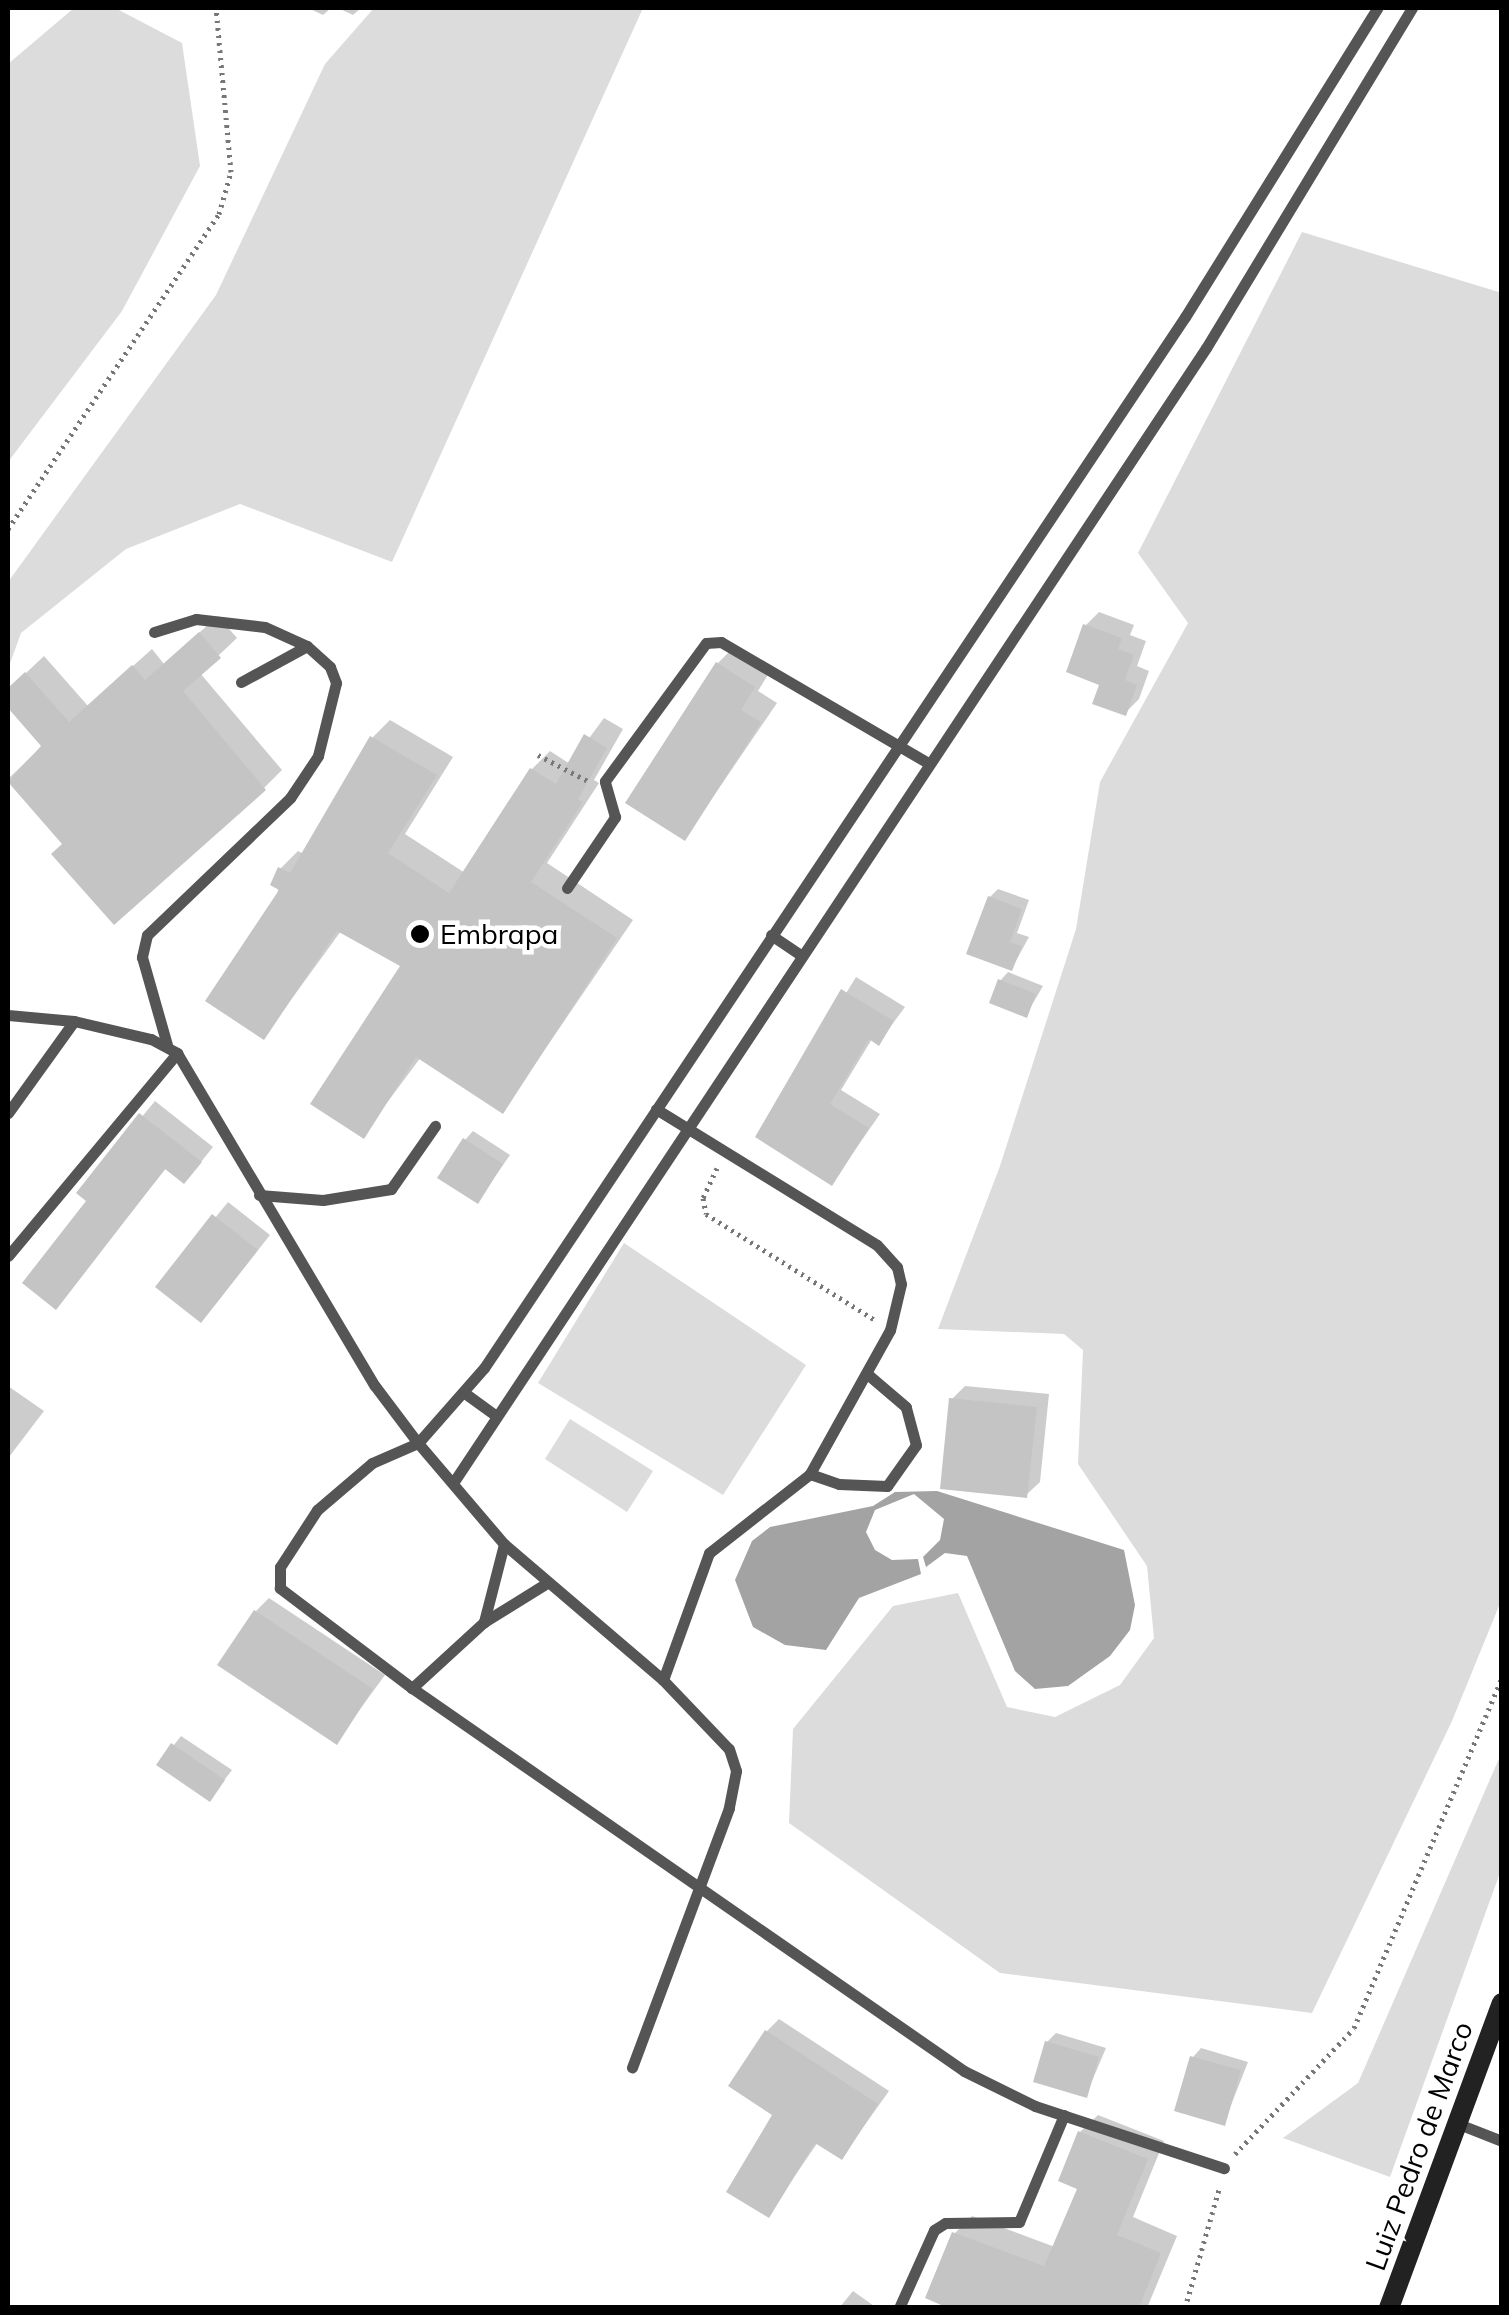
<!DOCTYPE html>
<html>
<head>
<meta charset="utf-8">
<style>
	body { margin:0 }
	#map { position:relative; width:1509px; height:2315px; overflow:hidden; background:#fff; font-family:Mulish,sans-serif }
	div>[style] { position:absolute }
	.green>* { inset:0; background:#dcdcdc }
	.water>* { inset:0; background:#a3a3a3 }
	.shadow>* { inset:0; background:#0003 }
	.building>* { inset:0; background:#c4c4c4 }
	.path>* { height:5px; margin-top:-2.5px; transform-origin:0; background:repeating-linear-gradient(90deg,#777 0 2.5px,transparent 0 7.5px) }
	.lane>* { height:11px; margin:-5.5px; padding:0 5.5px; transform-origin:5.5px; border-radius:5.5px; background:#555 }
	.secondary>* { height:20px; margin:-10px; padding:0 10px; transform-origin:10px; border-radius:10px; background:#222 }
	.dots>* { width:28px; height:28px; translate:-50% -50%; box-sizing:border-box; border:5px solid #fff; border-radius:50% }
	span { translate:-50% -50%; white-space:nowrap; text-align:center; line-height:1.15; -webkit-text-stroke:9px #fff; paint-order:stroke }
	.poi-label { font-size:28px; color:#000 }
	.left { translate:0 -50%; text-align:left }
	.street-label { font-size:28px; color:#000 }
	.frame { position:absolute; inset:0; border:10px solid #000; pointer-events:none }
</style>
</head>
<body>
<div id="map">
	<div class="green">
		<i style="clip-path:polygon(74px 8px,115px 8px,182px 43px,200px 166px,122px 311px,8px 462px,8px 64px)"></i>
		<i style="clip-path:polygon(374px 8px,643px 8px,392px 562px,240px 504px,126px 549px,21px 633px,8px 669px,8px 582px,216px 295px,325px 64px)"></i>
		<i style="clip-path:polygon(1302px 232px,1502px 293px,1501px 1601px,1452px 1721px,1312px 2013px,1000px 1973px,789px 1823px,793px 1729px,893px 1606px,958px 1593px,1007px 1707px,1055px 1717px,1120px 1685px,1154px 1638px,1147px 1566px,1078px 1464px,1083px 1350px,1064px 1334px,938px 1329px,1000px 1166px,1076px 929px,1100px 782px,1188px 623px,1138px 553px)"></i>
		<i style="clip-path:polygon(624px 1243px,806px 1365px,723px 1495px,538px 1383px)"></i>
		<i style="clip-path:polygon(570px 1419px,653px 1471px,627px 1512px,545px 1459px)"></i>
		<i style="clip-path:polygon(1501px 1754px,1501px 1870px,1390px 2177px,1283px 2138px,1358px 2083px)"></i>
	</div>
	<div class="water">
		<i style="clip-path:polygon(937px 1491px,1124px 1550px,1135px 1605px,1130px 1630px,1110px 1656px,1068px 1686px,1035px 1689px,1015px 1671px,967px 1556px,945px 1553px,926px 1567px,923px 1557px,940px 1540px,944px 1519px,914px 1494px,875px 1510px,866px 1532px,875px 1550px,892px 1560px,918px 1559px,921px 1574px,859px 1598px,826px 1650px,785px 1645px,753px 1627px,735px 1580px,752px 1541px,770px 1527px,873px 1506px,895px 1492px)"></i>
	</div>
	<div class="shadow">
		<i style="clip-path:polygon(308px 8px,331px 8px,323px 15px)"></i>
		<i style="clip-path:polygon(338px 8px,361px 8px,353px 15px)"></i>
		<i style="clip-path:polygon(1099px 612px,1134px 625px,1130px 635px,1146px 641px,1137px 666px,1149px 671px,1139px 699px,1125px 713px,1102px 683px,1085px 626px)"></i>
		<i style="clip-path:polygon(218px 616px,237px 638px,200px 673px,282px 770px,264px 788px,65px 844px,8px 779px,43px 745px,8px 705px,8px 690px,44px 656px,88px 706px,152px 649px,164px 664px)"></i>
		<i style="clip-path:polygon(736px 645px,772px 668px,758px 691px,777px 703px,685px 838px,718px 663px)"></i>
		<i style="clip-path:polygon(604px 718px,623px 729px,594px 780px,599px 783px,547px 863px,633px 920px,503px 1111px,421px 1057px,363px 1135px,403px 965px,341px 931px,264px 1037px,280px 869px,298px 851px,304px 854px,372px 738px,390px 720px,453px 757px,405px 834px,465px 873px,532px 769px,550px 751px,570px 764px)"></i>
		<i style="clip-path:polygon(998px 889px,1029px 900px,1017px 933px,1029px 937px,1012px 968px,990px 897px)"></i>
		<i style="clip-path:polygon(1008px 972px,1043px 986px,1026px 1015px,1000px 981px)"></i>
		<i style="clip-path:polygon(856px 977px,905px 1007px,879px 1042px,872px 1039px,841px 1090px,880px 1114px,832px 1183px,758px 1137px)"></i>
		<i style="clip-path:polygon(155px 1101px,213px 1147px,197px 1167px,167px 1167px,56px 1307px,90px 1201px,79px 1193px)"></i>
		<i style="clip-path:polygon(473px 1131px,510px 1155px,478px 1201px,465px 1140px)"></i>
		<i style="clip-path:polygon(228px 1202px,270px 1235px,214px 1306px,159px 1287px)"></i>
		<i style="clip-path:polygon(8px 1386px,44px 1411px,9px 1457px,8px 1456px)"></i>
		<i style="clip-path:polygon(965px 1386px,1049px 1394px,1040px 1482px,1026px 1495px,952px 1399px)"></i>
		<i style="clip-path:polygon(269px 1598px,385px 1675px,336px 1742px,256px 1611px)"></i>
		<i style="clip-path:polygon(181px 1736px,232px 1770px,210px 1799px,159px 1764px)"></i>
		<i style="clip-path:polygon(779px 2019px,889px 2091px,842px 2157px,818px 2142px,768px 2215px,776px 2114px,767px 2031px)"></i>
		<i style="clip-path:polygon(1056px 2033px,1106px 2048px,1086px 2095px,1047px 2042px)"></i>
		<i style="clip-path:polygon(1201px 2048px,1248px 2062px,1224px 2123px,1193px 2057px)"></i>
		<i style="clip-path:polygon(1098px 2115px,1164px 2141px,1133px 2217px,1177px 2236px,1147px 2308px,954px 2308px,954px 2234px,972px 2216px,1055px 2247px,1080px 2187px,1080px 2132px)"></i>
		<i style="clip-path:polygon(853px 2291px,877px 2308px,839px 2308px)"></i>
	</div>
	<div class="building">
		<i style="clip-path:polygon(1083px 624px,1122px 638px,1118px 649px,1134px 655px,1125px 680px,1137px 685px,1126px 716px,1092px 704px,1099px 685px,1066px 672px)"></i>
		<i style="clip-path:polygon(199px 632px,221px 658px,183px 691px,266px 790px,114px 925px,51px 854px,62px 844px,8px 782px,41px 746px,8px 708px,8px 688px,25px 672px,69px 722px,132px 665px,145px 680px)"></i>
		<i style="clip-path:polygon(716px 662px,755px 687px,741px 710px,761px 722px,685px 841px,625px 803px)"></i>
		<i style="clip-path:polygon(584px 734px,607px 748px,578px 799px,583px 802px,531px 882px,617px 938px,503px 1114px,416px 1057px,364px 1139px,310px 1104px,400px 966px,337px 931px,264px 1040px,205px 1001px,279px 890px,270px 885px,278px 867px,290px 873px,370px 736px,437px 775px,388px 853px,449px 893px,530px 768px,556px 784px)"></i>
		<i style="clip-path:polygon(988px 896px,1022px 909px,1010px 942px,1022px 946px,1012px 971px,966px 954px)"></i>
		<i style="clip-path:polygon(998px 979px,1036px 994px,1027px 1018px,989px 1003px)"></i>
		<i style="clip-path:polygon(841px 989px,894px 1021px,879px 1046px,869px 1039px,830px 1104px,869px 1128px,832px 1186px,755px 1137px)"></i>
		<i style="clip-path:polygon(139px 1113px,202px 1162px,184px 1184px,165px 1169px,56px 1310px,22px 1283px,86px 1201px,76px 1193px)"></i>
		<i style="clip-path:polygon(463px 1138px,503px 1164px,478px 1204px,437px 1178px)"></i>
		<i style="clip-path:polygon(212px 1214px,258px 1250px,201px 1323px,155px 1287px)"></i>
		<i style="clip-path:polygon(949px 1398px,1037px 1407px,1027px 1498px,940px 1489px)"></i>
		<i style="clip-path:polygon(254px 1610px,373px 1689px,337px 1745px,217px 1665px)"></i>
		<i style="clip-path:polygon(171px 1743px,225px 1780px,210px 1802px,156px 1765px)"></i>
		<i style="clip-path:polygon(765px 2030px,878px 2104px,842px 2160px,815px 2143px,769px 2218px,726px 2192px,772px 2115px,728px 2086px)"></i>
		<i style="clip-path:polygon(1045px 2041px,1099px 2057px,1087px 2098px,1033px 2082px)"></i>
		<i style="clip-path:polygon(1190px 2056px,1241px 2070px,1225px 2126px,1174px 2111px)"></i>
		<i style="clip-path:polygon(1078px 2131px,1148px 2159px,1117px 2235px,1161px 2253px,1139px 2308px,948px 2308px,925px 2298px,952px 2232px,1044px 2266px,1077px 2189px,1058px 2181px)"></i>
	</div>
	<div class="path">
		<i style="left:8px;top:529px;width:379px;rotate:-56.2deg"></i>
		<i style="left:219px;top:214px;width:44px;rotate:-74.1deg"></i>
		<i style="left:231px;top:172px;width:165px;rotate:-95.2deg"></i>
		<i style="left:538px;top:755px;width:56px;rotate:27.5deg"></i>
		<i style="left:717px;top:1168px;width:33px;rotate:115deg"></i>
		<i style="left:703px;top:1198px;width:16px;rotate:79deg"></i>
		<i style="left:706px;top:1214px;width:199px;rotate:32.1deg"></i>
		<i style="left:1235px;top:2154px;width:173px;rotate:-46.6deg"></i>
		<i style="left:1354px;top:2028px;width:380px;rotate:-67.1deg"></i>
		<i style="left:1185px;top:2308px;width:127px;rotate:-74deg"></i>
	</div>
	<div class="lane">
		<i style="left:154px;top:632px;width:44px;rotate:-17.2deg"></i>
		<i style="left:196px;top:619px;width:69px;rotate:6.6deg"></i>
		<i style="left:265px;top:627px;width:46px;rotate:24.3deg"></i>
		<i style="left:307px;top:646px;width:31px;rotate:42deg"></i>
		<i style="left:330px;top:667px;width:17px;rotate:69deg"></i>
		<i style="left:336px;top:683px;width:75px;rotate:103.9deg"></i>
		<i style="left:318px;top:756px;width:50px;rotate:123.7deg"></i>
		<i style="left:290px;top:798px;width:198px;rotate:136.2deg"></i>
		<i style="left:147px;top:935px;width:23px;rotate:103deg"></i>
		<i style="left:142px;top:957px;width:91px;rotate:74.1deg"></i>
		<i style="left:241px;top:682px;width:75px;rotate:-28.6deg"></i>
		<i style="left:567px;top:888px;width:86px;rotate:-55.9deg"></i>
		<i style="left:615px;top:817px;width:37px;rotate:-106deg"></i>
		<i style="left:605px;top:781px;width:171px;rotate:-53.8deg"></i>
		<i style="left:706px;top:643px;width:15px;rotate:-4deg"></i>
		<i style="left:721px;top:642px;width:238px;rotate:30.3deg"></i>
		<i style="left:771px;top:935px;width:34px;rotate:34deg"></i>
		<i style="left:8px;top:1015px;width:66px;rotate:5.2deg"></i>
		<i style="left:74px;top:1021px;width:79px;rotate:13.2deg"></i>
		<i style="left:151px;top:1039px;width:30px;rotate:28deg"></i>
		<i style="left:177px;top:1053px;width:387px;rotate:59.3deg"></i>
		<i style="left:375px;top:1386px;width:71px;rotate:53deg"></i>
		<i style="left:418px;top:1443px;width:133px;rotate:49.6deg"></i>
		<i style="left:504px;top:1544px;width:209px;rotate:40.5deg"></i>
		<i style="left:663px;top:1680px;width:95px;rotate:46.3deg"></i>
		<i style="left:729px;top:1749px;width:23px;rotate:72deg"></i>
		<i style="left:736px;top:1771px;width:38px;rotate:101deg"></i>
		<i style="left:729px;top:1808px;width:277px;rotate:110.5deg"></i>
		<i style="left:656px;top:1109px;width:259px;rotate:31.6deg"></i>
		<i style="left:877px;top:1245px;width:30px;rotate:48deg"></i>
		<i style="left:897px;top:1267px;width:17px;rotate:77deg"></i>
		<i style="left:901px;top:1284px;width:47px;rotate:103.4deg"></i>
		<i style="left:890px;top:1330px;width:165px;rotate:119.1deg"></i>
		<i style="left:810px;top:1474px;width:128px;rotate:142deg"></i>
		<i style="left:709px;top:1553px;width:135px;rotate:109.9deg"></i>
		<i style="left:8px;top:1113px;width:113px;rotate:-54.3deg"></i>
		<i style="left:259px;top:1195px;width:64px;rotate:4.5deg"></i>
		<i style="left:323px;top:1200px;width:69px;rotate:-9.2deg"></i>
		<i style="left:391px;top:1189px;width:77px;rotate:-55.1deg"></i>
		<i style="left:8px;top:1256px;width:264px;rotate:-50.2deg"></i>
		<i style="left:466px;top:1394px;width:36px;rotate:36deg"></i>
		<i style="left:810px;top:1474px;width:31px;rotate:19deg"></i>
		<i style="left:839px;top:1484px;width:48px;rotate:2.4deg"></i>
		<i style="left:887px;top:1486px;width:50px;rotate:-54.7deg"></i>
		<i style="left:916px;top:1445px;width:39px;rotate:-105deg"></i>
		<i style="left:906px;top:1407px;width:52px;rotate:-139.6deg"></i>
		<i style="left:453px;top:1483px;width:1362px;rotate:-56.44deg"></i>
		<i style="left:1206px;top:348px;width:398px;rotate:-58.8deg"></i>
		<i style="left:504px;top:1544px;width:81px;rotate:104.4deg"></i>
		<i style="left:484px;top:1622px;width:98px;rotate:137.5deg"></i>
		<i style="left:412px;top:1688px;width:166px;rotate:-142.9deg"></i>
		<i style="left:280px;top:1588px;width:21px;rotate:-90deg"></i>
		<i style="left:280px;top:1567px;width:68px;rotate:-57deg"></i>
		<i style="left:317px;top:1510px;width:72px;rotate:-40.5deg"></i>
		<i style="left:372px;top:1463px;width:50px;rotate:-23.5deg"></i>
		<i style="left:418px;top:1443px;width:100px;rotate:-48.7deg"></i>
		<i style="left:484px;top:1368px;width:1263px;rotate:-56.3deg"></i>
		<i style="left:1185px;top:317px;width:364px;rotate:-58.1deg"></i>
		<i style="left:484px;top:1622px;width:74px;rotate:-31.8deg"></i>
		<i style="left:412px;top:1688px;width:672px;rotate:34.75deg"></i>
		<i style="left:964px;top:2071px;width:79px;rotate:26.2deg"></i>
		<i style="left:1035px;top:2106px;width:199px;rotate:18.2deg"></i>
		<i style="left:1456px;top:2123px;width:49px;rotate:21.4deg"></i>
		<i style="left:899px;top:2308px;width:85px;rotate:-65.8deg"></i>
		<i style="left:934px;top:2230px;width:13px;rotate:-32deg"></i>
		<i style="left:945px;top:2223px;width:74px;rotate:-0.8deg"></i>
		<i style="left:1019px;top:2222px;width:116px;rotate:-67.2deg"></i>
	</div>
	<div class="secondary">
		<i style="left:1389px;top:2308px;width:325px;rotate:-69.7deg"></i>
	</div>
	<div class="dots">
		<i style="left:420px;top:934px;background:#000"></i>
	</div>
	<div class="poi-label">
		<span class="left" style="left:440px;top:934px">Embrapa</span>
	</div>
	<div class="street-label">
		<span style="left:1419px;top:2146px;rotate:-70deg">Luiz Pedro de Marco</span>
	</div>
	<div class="frame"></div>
</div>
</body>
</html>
